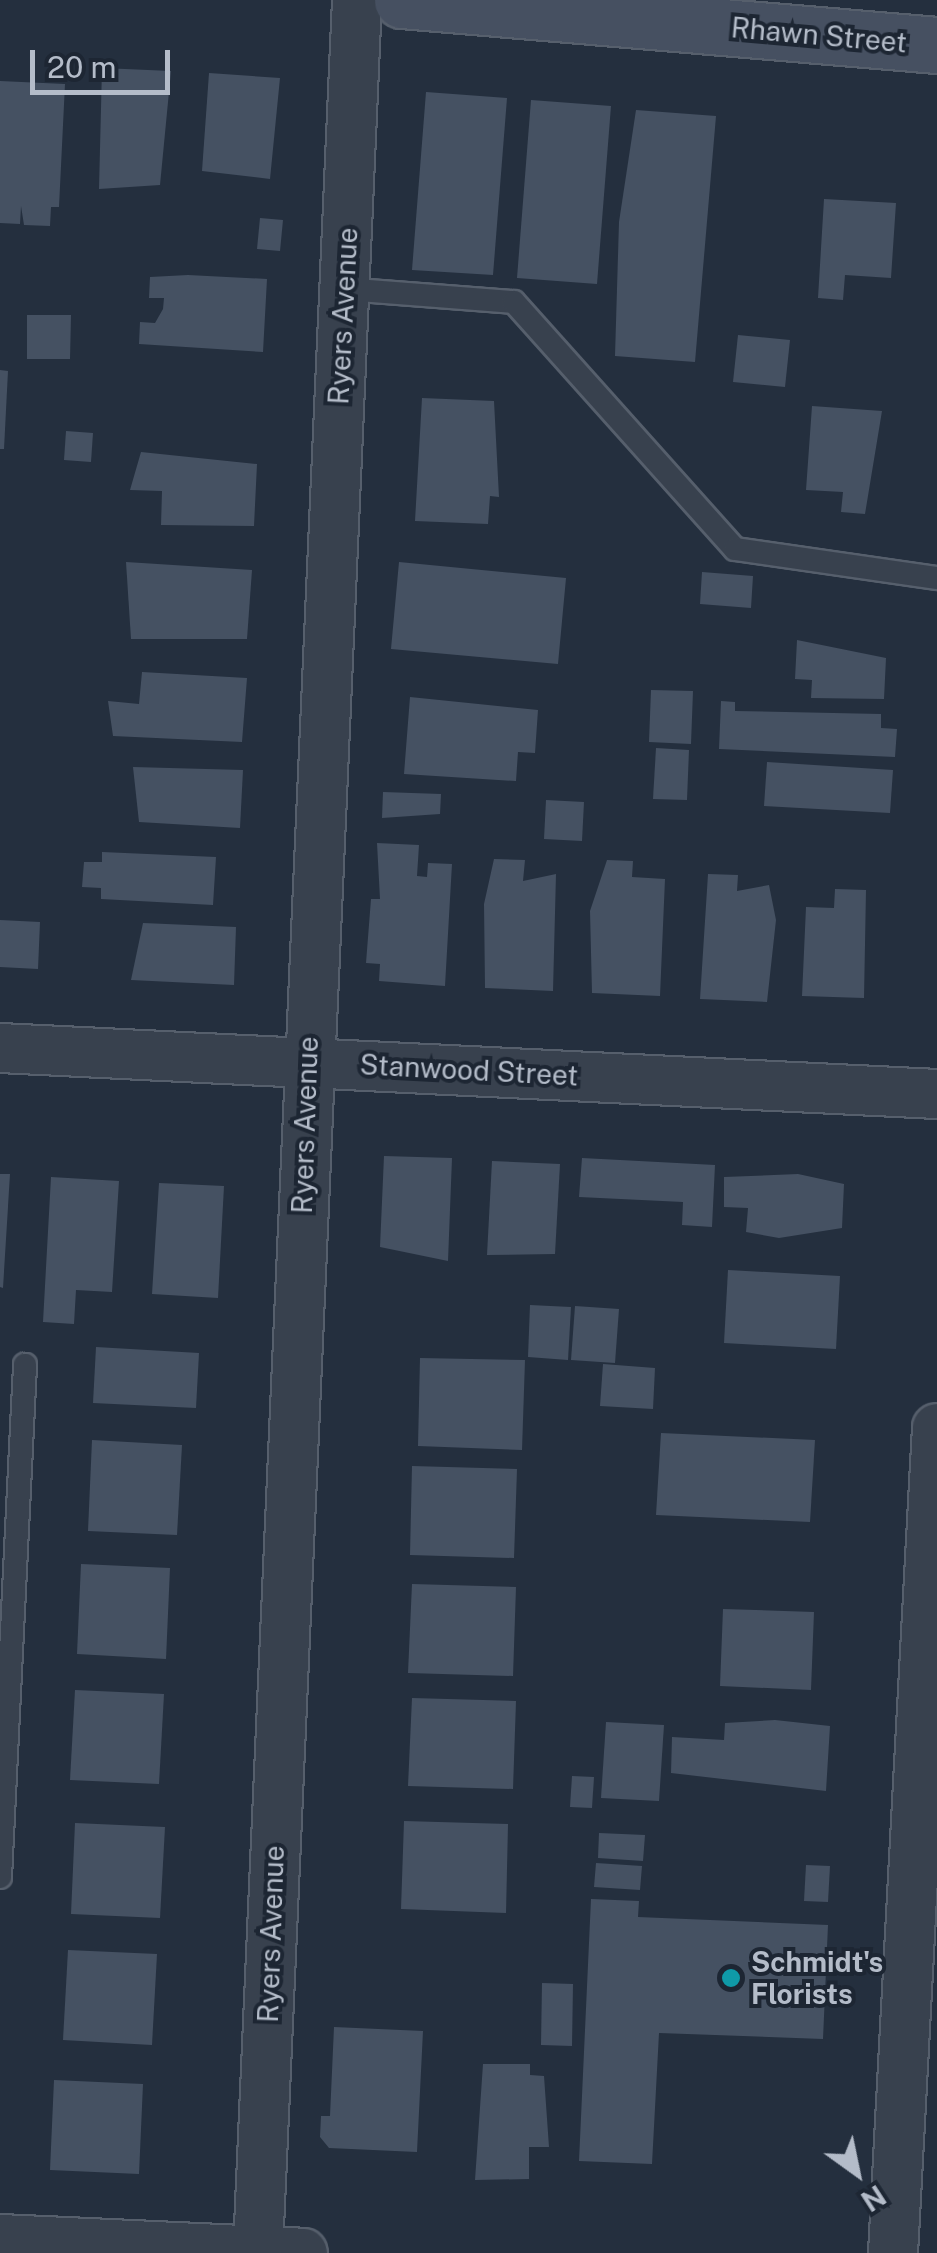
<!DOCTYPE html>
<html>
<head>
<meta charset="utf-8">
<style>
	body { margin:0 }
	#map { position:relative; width:937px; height:2253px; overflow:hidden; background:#242f3e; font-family:"Public Sans",sans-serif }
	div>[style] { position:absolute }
	.building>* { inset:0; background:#455162 }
	.roads { filter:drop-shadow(2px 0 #565f6c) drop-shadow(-2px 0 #565f6c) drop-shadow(0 2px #565f6c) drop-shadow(0 -2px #565f6c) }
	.lane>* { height:22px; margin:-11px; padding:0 11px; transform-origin:11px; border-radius:11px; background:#38414e }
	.street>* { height:48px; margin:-24px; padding:0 24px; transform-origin:24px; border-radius:24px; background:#38414e }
	.secondary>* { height:55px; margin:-27.5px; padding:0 27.5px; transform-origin:27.5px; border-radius:27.5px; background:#465061 }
	.dots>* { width:28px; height:28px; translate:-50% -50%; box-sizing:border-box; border:5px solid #1d2633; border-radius:50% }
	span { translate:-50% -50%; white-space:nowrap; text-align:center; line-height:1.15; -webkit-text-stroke:8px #1d2633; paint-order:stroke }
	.street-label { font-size:28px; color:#b4bcc9 }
	.poi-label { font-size:28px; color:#b4bcc9; font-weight:700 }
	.left { translate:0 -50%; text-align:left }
	.north { position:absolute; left:807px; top:2123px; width:100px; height:100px; -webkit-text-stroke:8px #1d2633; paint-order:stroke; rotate:147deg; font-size:28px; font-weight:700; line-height:40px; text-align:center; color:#b4bcc9 }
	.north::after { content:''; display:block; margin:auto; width:35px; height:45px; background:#b4bcc9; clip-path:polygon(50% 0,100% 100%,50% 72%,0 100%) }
	.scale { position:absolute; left:30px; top:50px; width:140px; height:45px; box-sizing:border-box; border:5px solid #b4bcc9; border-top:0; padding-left:12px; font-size:30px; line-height:35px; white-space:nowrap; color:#b4bcc9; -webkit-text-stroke:8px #1d2633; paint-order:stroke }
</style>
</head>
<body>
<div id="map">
	<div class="building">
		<i style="clip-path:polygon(102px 68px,171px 71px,160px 185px,99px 189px)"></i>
		<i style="clip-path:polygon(209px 73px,280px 78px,270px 179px,202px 171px)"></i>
		<i style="clip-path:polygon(0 81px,65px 84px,59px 207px,51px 207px,50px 226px,24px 225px,21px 206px,20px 224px,0 223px)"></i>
		<i style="clip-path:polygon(426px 92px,507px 98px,493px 275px,412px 270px)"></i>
		<i style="clip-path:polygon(531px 100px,611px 106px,597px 284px,517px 278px)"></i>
		<i style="clip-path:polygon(636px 110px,716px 116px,695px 362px,615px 356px,619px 222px)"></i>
		<i style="clip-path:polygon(824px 199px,896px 203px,891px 278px,845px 275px,843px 300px,818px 298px)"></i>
		<i style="clip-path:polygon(260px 218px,283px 220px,280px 251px,257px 249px)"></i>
		<i style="clip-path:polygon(188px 275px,267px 279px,263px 352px,139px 344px,140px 322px,155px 323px,163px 309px,164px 298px,149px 298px,150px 277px)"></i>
		<i style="clip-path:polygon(27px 315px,71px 315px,70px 359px,27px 359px)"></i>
		<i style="clip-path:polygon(738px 335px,790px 340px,785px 387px,733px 382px)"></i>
		<i style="clip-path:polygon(0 370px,8px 371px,4px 449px,0 449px)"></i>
		<i style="clip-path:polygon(422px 398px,494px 401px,499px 497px,490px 496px,488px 524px,415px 521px)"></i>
		<i style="clip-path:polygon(812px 406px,882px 411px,865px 514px,841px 512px,843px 492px,806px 490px)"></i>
		<i style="clip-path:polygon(66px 431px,93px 433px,91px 462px,64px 460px)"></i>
		<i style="clip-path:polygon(141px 452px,257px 464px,254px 526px,161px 525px,162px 491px,130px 490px)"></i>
		<i style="clip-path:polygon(126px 562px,252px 570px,247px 639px,131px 639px)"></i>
		<i style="clip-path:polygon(399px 562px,566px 578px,558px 664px,391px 649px)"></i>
		<i style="clip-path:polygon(702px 572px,753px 576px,751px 608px,700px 604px)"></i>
		<i style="clip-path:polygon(797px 640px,886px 658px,884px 699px,811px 698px,812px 680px,795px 679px)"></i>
		<i style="clip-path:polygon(142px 672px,247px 678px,242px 742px,113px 736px,108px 701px,139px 704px)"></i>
		<i style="clip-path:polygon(651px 690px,693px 691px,691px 744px,649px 742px)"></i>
		<i style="clip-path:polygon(410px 697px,538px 710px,535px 753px,518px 752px,516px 781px,404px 774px)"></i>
		<i style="clip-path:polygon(721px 701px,735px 702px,735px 711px,881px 714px,881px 728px,897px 729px,895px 757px,719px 749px)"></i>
		<i style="clip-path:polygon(656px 748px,689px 750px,687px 800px,653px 799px)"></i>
		<i style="clip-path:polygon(767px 762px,893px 770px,890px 813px,764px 806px)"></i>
		<i style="clip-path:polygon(133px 767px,243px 770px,240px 828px,139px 822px)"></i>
		<i style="clip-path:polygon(383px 792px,441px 794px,440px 814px,382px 818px)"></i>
		<i style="clip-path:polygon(546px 800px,584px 802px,582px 841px,544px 839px)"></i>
		<i style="clip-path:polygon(377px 843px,419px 845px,417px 876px,427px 877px,428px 863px,452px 864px,445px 986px,379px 981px,380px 964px,366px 963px,371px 899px,380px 899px)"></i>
		<i style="clip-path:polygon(102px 852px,216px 857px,213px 905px,101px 899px,101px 888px,82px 887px,84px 862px,102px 862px)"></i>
		<i style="clip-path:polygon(494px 859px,525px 860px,523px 881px,556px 874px,553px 991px,485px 988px,484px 904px)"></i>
		<i style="clip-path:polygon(607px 860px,633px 861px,632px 877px,665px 879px,660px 996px,592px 993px,590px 911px)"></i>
		<i style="clip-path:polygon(708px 874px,738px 875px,737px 891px,769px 885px,776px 920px,767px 1002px,700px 999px)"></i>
		<i style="clip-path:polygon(835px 889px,866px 890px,864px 998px,802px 996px,806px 907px,834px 908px)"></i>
		<i style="clip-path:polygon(0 920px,40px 922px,38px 969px,0 967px)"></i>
		<i style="clip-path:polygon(143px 923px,236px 927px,234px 985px,131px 980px)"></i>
		<i style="clip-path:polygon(384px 1156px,452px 1158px,448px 1261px,380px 1247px)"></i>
		<i style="clip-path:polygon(582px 1158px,715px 1165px,712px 1227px,682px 1225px,683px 1202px,579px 1197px)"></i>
		<i style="clip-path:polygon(492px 1161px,560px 1164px,555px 1254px,487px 1255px)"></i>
		<i style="clip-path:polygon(0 1174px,10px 1174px,3px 1288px,0 1287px)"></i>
		<i style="clip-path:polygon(798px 1174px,844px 1184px,842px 1228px,779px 1238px,746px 1232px,748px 1208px,724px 1207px,724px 1177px)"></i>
		<i style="clip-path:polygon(51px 1177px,119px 1181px,112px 1292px,76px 1290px,74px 1324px,43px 1322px)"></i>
		<i style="clip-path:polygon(159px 1183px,224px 1186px,218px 1298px,152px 1294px)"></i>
		<i style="clip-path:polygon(728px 1270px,840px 1276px,836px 1349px,724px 1343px)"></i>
		<i style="clip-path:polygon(530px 1305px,571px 1307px,568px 1360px,528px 1357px)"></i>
		<i style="clip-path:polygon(575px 1306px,619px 1309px,615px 1363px,571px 1360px)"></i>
		<i style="clip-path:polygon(96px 1347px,199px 1353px,196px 1408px,93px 1403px)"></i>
		<i style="clip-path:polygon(420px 1358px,525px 1360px,522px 1450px,418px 1446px)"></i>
		<i style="clip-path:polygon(603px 1364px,655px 1368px,653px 1409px,600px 1406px)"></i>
		<i style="clip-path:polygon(661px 1433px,815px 1440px,810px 1522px,656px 1515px)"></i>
		<i style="clip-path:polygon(92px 1440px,182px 1445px,177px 1535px,88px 1531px)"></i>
		<i style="clip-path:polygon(412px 1466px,517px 1469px,514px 1558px,410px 1555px)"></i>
		<i style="clip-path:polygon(81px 1564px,170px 1568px,166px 1659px,77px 1654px)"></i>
		<i style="clip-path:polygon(412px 1584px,516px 1587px,513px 1676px,408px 1673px)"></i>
		<i style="clip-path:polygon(723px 1609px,814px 1612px,811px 1690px,720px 1686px)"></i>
		<i style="clip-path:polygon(75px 1690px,164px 1694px,159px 1784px,70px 1780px)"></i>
		<i style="clip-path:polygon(412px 1698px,516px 1701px,513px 1789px,408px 1786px)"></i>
		<i style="clip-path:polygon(775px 1720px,830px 1726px,826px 1791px,671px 1773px,672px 1737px,724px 1740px,725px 1723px)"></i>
		<i style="clip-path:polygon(606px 1722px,664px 1725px,659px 1801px,601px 1798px)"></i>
		<i style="clip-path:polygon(572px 1776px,594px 1777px,592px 1808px,570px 1807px)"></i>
		<i style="clip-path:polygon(404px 1821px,508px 1824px,506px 1913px,401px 1909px)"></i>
		<i style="clip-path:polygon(75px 1823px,165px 1827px,160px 1918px,71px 1914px)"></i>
		<i style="clip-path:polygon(599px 1833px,645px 1835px,643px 1861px,598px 1858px)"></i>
		<i style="clip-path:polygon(596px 1863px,642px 1866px,640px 1890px,594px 1887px)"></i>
		<i style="clip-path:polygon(806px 1865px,830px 1866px,828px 1902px,804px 1901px)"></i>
		<i style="clip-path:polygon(591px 1899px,639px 1901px,638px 1917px,828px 1925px,823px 2039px,659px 2033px,652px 2164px,579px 2161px)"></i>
		<i style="clip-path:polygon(68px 1950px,157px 1954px,152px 2045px,63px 2040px)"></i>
		<i style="clip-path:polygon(542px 1983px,573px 1984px,572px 2046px,541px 2045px)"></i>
		<i style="clip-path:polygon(334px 2027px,423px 2031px,417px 2152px,329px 2148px,320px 2137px,321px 2116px,330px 2116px)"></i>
		<i style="clip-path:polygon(483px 2064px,530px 2064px,530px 2075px,544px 2076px,549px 2147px,529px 2147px,529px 2179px,475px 2180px)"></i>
		<i style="clip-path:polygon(54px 2080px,143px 2084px,139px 2174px,50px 2170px)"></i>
	</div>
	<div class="roads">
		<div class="lane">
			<i style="left:344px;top:289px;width:170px;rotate:4.4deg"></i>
			<i style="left:514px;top:302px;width:331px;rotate:48.2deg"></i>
			<i style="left:735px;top:549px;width:204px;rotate:8.2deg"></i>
			<i style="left:0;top:1877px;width:513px;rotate:-87.2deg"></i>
		</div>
		<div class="street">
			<i style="left:0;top:1048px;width:938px;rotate:2.81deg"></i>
			<i style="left:0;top:2239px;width:303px;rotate:2.6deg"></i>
			<i style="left:258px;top:2250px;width:2252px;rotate:-87.48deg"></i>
			<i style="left:893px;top:2253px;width:826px;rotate:-86.95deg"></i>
		</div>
		<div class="secondary">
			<i style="left:402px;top:0;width:537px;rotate:4.81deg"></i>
		</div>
	</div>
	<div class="dots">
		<i style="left:731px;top:1978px;background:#0f9aa8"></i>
	</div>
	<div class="street-label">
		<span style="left:819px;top:35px;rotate:5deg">Rhawn Street</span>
		<span style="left:343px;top:316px;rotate:-87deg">Ryers Avenue</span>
		<span style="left:469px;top:1070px;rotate:3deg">Stanwood Street</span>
		<span style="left:305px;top:1125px;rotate:-88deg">Ryers Avenue</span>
		<span style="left:271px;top:1934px;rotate:-88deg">Ryers Avenue</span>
	</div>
	<div class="poi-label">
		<span class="left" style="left:751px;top:1978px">Schmidt's<br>Florists</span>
	</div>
	<div class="north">N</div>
	<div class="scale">20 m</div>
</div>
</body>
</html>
